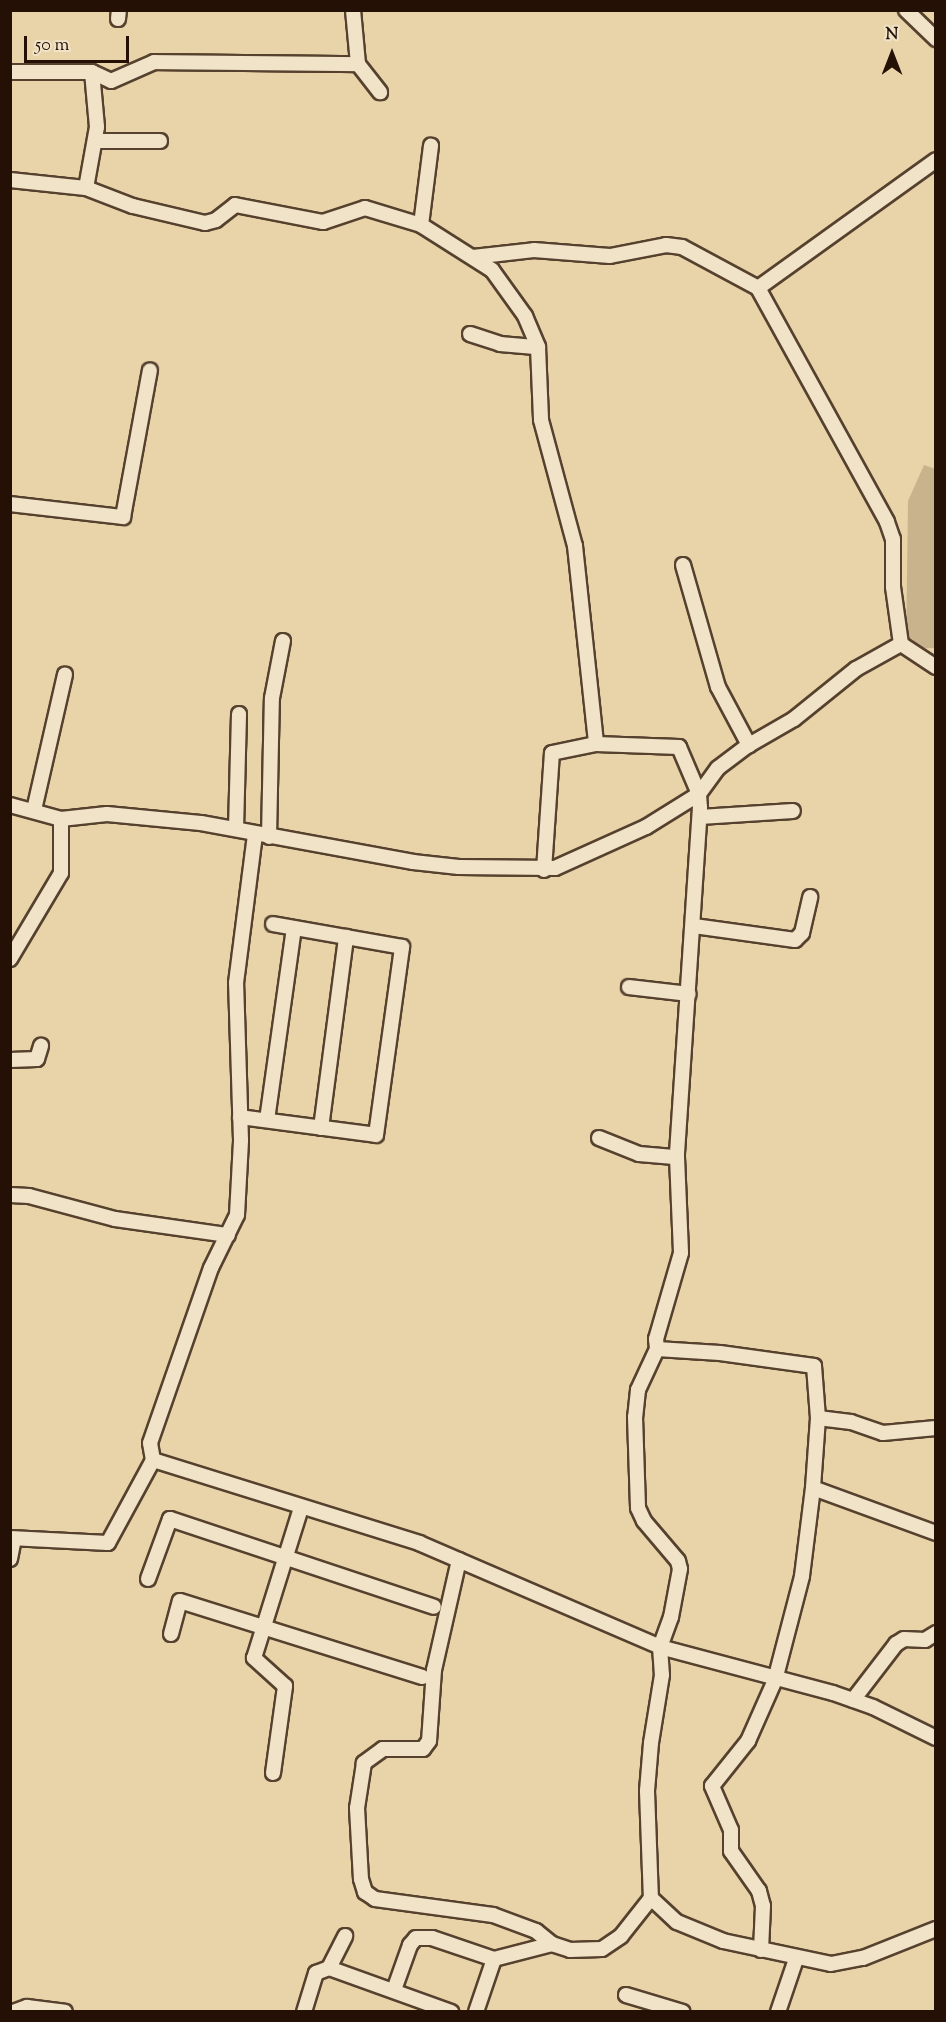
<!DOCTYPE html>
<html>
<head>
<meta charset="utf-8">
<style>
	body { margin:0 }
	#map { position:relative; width:946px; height:2022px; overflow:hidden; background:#e9d4a9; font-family:"Sorts Mill Goudy",serif }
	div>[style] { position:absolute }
	.green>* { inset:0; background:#c8b38d }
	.roads { filter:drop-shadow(2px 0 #56412f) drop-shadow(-2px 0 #56412f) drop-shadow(0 2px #56412f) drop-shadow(0 -2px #56412f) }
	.minor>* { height:14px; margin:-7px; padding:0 7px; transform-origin:7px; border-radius:7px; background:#f1e3c7 }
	span { translate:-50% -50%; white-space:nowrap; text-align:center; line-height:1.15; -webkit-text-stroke:6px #f1e3c7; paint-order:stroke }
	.frame { position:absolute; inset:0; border:12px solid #251006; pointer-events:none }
	.north { position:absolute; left:862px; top:24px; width:60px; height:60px; -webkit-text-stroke:4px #f1e3c7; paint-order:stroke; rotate:0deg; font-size:16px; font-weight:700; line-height:24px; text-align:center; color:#251006 }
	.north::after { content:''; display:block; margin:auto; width:21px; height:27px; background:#251006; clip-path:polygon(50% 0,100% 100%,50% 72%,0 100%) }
	.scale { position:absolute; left:24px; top:36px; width:105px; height:27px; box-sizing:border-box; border:3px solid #251006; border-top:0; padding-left:8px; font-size:18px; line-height:21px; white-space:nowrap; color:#251006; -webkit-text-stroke:4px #f1e3c7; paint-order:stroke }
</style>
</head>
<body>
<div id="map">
	<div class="green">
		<i style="clip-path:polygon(924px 465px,935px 469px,935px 648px,906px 649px,908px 501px)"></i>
	</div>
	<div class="roads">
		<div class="minor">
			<i style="left:353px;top:10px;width:54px;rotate:84.7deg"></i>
			<i style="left:358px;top:64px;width:36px;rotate:52deg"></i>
			<i style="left:906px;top:10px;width:42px;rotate:44deg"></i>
			<i style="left:118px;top:19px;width:9px;rotate:-84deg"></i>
			<i style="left:10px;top:72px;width:82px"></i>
			<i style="left:92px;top:72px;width:21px;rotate:25deg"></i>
			<i style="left:111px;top:81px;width:47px;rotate:-23.8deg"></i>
			<i style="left:154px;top:62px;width:204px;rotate:0.6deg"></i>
			<i style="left:96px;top:141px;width:64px"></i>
			<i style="left:10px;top:180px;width:76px;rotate:6deg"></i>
			<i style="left:86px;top:188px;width:50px;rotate:21deg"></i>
			<i style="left:133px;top:206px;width:74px;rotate:13.3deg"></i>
			<i style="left:205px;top:223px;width:11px;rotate:-15deg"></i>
			<i style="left:216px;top:220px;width:24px;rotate:-38deg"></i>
			<i style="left:235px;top:205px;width:90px;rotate:10.9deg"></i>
			<i style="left:323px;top:222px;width:44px;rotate:-18.4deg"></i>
			<i style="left:365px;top:208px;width:59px;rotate:16.9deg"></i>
			<i style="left:421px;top:225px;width:84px;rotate:32.4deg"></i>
			<i style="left:492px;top:270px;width:57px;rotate:54.3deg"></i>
			<i style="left:525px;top:316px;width:34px;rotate:67deg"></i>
			<i style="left:538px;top:347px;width:73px;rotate:87.6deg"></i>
			<i style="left:541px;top:420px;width:131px;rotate:74.9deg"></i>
			<i style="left:575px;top:546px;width:199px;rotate:83.9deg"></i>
			<i style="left:86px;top:188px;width:62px;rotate:-79.8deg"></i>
			<i style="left:97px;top:127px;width:55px;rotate:-95.2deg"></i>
			<i style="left:421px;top:225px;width:80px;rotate:-82.8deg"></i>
			<i style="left:473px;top:257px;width:61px;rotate:-6.5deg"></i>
			<i style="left:534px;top:250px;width:76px;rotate:4.5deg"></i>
			<i style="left:610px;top:256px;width:57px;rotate:-11.1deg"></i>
			<i style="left:666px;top:245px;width:16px;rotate:7deg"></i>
			<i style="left:682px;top:247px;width:86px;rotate:28.3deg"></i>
			<i style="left:758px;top:288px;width:219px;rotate:-35.7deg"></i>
			<i style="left:758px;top:288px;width:267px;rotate:61.1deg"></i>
			<i style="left:887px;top:522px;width:18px;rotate:71deg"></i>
			<i style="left:893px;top:539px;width:48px;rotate:90deg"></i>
			<i style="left:893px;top:587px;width:58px;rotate:82deg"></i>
			<i style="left:901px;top:644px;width:42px;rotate:33.3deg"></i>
			<i style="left:470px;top:334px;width:32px;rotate:18deg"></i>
			<i style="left:500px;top:344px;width:38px;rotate:5deg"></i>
			<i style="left:10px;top:504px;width:114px;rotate:6.6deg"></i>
			<i style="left:123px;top:517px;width:149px;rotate:-79.6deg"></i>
			<i style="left:683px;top:565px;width:127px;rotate:74deg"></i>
			<i style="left:718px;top:687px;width:66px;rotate:61.9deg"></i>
			<i style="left:10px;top:805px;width:53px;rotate:15.4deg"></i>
			<i style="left:61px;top:819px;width:46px;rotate:-6.2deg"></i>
			<i style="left:107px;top:814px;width:94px;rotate:5.5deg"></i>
			<i style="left:201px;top:823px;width:216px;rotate:10.4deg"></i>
			<i style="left:413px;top:862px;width:46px;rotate:6.2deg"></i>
			<i style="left:459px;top:867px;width:96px;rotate:0.6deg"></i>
			<i style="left:555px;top:868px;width:100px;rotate:-24.3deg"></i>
			<i style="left:646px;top:827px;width:62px;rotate:-31.9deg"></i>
			<i style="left:699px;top:794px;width:32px;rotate:-54deg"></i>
			<i style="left:718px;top:768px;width:39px;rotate:-37deg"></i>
			<i style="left:749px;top:745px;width:52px;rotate:-30deg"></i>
			<i style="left:794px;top:719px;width:80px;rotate:-38.9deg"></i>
			<i style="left:856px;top:669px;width:51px;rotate:-29.1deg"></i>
			<i style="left:34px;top:810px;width:139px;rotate:-77.1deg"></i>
			<i style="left:700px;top:817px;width:93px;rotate:-3.7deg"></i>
			<i style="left:236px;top:829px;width:115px;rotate:-88.5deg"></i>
			<i style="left:269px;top:837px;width:139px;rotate:-88.8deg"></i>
			<i style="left:272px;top:698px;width:58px;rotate:-79.1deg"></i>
			<i style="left:544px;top:870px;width:117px;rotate:-86.1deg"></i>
			<i style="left:552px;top:753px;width:45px;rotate:-11.6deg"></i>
			<i style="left:596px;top:744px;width:83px;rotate:2.1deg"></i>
			<i style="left:679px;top:747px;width:51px;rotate:66.9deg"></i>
			<i style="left:699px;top:794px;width:13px;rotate:86deg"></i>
			<i style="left:700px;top:807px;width:351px;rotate:93.8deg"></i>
			<i style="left:677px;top:1157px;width:96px;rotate:87.6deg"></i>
			<i style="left:681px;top:1253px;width:90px;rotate:106.2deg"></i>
			<i style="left:656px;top:1339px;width:10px;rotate:84deg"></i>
			<i style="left:657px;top:1349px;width:45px;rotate:114.9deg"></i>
			<i style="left:638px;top:1390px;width:27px;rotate:96deg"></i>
			<i style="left:635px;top:1417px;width:91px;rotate:88.1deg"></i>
			<i style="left:638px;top:1508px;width:14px;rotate:65deg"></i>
			<i style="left:644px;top:1521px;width:52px;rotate:49.6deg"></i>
			<i style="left:678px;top:1561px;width:8px;rotate:76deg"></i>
			<i style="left:680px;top:1569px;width:49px;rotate:100.6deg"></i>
			<i style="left:671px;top:1617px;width:32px;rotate:110deg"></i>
			<i style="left:660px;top:1647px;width:28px;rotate:86deg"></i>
			<i style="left:662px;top:1675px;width:69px;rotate:99.2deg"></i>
			<i style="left:651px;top:1743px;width:48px;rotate:94.8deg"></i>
			<i style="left:647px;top:1791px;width:107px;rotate:87.9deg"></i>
			<i style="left:651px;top:1898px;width:35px;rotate:43deg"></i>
			<i style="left:677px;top:1922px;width:50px;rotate:22.4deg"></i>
			<i style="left:723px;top:1941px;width:110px;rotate:12deg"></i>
			<i style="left:831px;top:1964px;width:33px;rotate:-11deg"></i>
			<i style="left:863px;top:1958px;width:79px;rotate:-21.7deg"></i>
			<i style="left:694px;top:926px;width:102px;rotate:7.9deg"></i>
			<i style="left:795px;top:940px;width:10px;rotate:-45deg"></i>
			<i style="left:802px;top:933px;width:37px;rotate:-77deg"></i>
			<i style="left:10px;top:959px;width:100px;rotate:-59.3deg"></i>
			<i style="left:61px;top:873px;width:54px;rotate:-90deg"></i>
			<i style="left:629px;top:987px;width:60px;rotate:6.7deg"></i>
			<i style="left:10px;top:1060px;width:27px;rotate:-2deg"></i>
			<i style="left:37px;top:1059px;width:14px;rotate:-73deg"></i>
			<i style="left:240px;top:1117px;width:137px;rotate:7.5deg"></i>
			<i style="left:376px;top:1135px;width:190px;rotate:-82.1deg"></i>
			<i style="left:402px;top:947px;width:131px;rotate:-169.9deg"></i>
			<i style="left:267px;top:1120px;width:194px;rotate:-82deg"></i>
			<i style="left:321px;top:1128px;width:193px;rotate:-82.5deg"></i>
			<i style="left:599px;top:1138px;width:43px;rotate:21.8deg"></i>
			<i style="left:639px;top:1154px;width:38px;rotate:5deg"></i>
			<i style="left:10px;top:1195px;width:19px;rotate:3deg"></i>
			<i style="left:29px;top:1196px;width:89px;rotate:15deg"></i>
			<i style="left:115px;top:1219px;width:114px;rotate:8.1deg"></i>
			<i style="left:657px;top:1349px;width:63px;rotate:3.6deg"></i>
			<i style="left:720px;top:1353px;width:95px;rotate:7.9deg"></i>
			<i style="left:814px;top:1366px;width:52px;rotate:85.6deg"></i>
			<i style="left:818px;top:1418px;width:70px;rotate:94.1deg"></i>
			<i style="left:813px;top:1488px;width:131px;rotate:20.1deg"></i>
			<i style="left:818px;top:1418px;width:33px;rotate:7deg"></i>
			<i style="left:851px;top:1422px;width:34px;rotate:19deg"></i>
			<i style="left:883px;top:1433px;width:53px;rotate:-5.4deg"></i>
			<i style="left:153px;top:1460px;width:279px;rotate:17.3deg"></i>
			<i style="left:419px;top:1543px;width:262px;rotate:23.3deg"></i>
			<i style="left:660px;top:1647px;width:179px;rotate:14.9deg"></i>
			<i style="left:833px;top:1693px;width:42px;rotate:19.3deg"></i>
			<i style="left:873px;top:1707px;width:70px;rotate:26.2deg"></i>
			<i style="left:10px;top:1538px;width:98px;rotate:2.9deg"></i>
			<i style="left:108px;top:1543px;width:94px;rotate:-61.5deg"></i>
			<i style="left:153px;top:1460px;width:17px;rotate:-100deg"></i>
			<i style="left:150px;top:1443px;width:185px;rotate:-70.8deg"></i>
			<i style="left:211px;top:1268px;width:59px;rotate:-63.9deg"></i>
			<i style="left:237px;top:1215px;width:75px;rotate:-86.9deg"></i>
			<i style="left:241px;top:1140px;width:157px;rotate:-91.8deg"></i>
			<i style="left:236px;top:983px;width:149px;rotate:-82.7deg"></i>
			<i style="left:10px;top:1559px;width:20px;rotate:-79deg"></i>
			<i style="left:459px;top:1560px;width:113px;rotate:102.8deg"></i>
			<i style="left:434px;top:1670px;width:71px;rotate:94deg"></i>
			<i style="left:429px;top:1741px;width:10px;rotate:127deg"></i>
			<i style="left:423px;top:1749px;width:40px;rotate:180deg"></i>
			<i style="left:383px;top:1749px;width:24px;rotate:144deg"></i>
			<i style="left:364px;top:1763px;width:46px;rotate:98.8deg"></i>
			<i style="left:357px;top:1808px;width:71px;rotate:86.8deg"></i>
			<i style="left:361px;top:1879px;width:14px;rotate:73deg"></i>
			<i style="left:365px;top:1892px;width:12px;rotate:35deg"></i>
			<i style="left:375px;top:1899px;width:119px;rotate:7.7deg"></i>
			<i style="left:493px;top:1915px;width:46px;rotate:20.4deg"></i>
			<i style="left:536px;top:1931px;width:21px;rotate:39deg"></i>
			<i style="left:148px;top:1579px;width:64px;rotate:-69.9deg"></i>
			<i style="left:170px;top:1519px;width:278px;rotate:18.4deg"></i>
			<i style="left:171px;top:1634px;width:34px;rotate:-75deg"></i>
			<i style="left:180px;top:1601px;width:254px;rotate:17.4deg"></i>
			<i style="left:853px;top:1700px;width:71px;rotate:-52.5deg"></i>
			<i style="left:896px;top:1644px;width:9px;rotate:-32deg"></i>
			<i style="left:904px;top:1639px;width:21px;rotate:3deg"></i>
			<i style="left:925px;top:1640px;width:13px;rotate:-32deg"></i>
			<i style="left:273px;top:1773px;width:88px;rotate:-82.1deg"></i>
			<i style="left:285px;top:1686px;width:42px;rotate:-137.9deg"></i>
			<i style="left:254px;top:1658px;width:157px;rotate:-72.6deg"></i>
			<i style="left:761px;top:1950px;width:44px;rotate:-87.4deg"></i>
			<i style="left:763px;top:1906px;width:16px;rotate:-105deg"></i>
			<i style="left:759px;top:1891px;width:49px;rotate:-125deg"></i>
			<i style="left:731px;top:1851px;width:21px;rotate:-90deg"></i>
			<i style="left:731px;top:1830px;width:48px;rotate:-113.4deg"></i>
			<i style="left:712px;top:1786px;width:58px;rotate:-51.3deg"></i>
			<i style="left:748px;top:1741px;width:67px;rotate:-66.1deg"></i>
			<i style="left:775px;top:1680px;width:107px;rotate:-75.4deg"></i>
			<i style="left:802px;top:1576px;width:89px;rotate:-82.9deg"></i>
			<i style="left:494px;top:1959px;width:60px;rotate:-14.5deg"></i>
			<i style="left:552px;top:1944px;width:19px;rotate:18deg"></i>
			<i style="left:570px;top:1950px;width:32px;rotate:-2deg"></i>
			<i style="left:602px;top:1949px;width:23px;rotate:-34deg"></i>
			<i style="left:621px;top:1936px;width:48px;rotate:-51.7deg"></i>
			<i style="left:329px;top:1968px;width:36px;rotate:-63deg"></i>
			<i style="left:394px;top:1990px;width:48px;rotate:-70.4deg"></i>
			<i style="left:410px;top:1945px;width:9px;rotate:-49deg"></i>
			<i style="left:416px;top:1938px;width:16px"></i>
			<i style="left:432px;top:1938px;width:65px;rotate:18.7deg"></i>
			<i style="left:494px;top:1959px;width:56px;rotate:108.8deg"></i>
			<i style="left:626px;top:1995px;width:59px;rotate:16.6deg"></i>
			<i style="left:13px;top:2012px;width:15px;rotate:-20deg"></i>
			<i style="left:27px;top:2007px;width:38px;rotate:7deg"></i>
			<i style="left:304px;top:2012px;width:41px;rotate:-72.9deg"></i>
			<i style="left:316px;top:1973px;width:14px;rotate:-21deg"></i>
			<i style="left:329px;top:1968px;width:130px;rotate:19.8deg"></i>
			<i style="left:778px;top:2012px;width:56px;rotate:-71.2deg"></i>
		</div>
	</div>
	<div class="frame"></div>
	<div class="north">N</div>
	<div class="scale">50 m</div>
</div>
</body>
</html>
